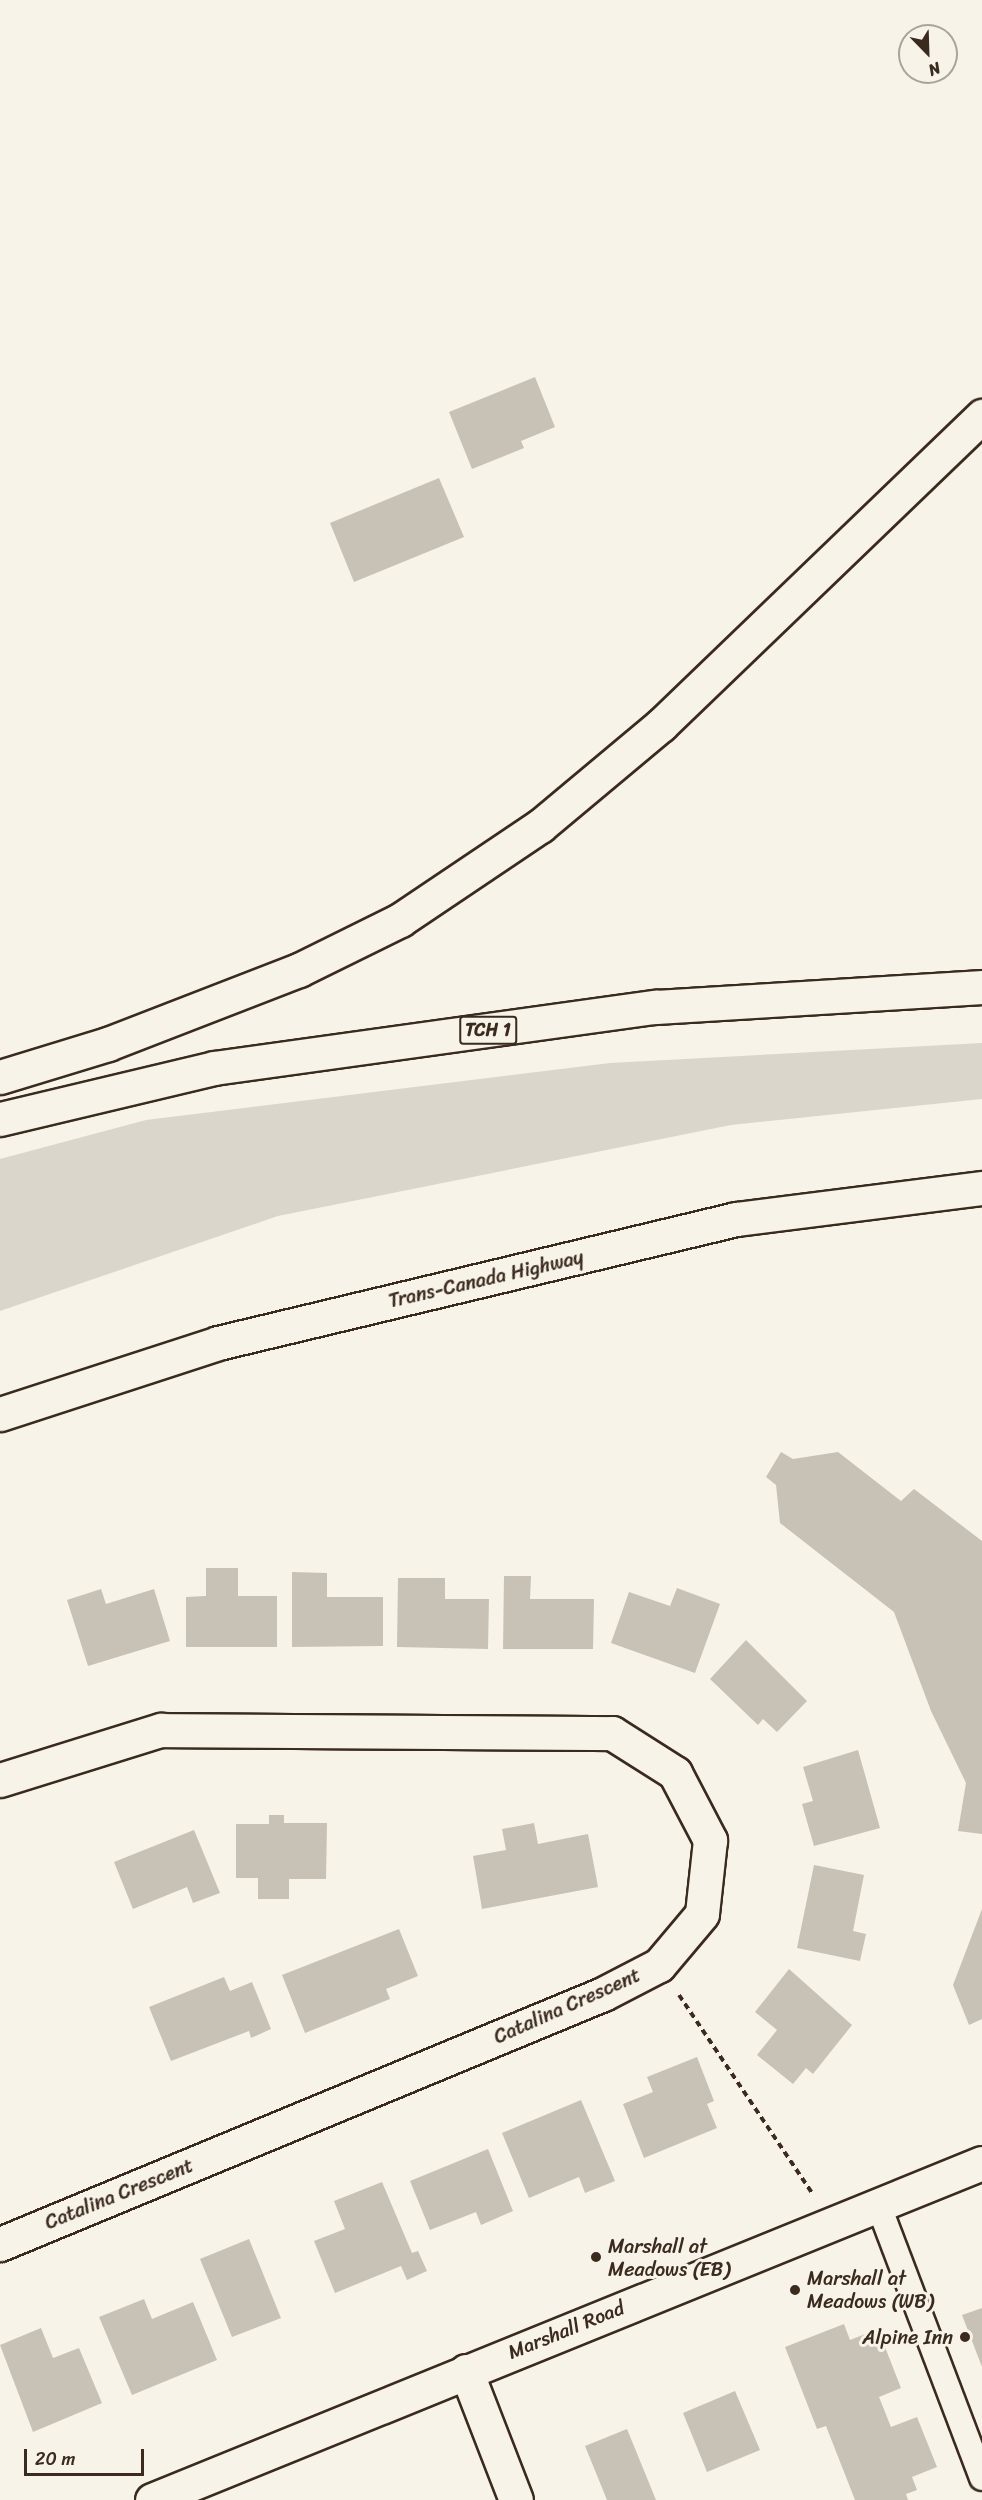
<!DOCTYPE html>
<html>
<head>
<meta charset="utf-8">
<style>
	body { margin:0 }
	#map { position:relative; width:982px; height:2500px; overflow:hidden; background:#f7f3e8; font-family:Sriracha,sans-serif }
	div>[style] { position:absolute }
	.green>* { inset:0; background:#dbd6cb }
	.building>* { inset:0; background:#c8c1b6 }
	.path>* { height:4px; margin-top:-2px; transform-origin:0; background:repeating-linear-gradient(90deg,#3b2a1e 0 6px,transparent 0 10.5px) }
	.roads { filter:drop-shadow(2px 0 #3b2a1e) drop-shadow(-2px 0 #3b2a1e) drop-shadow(0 2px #3b2a1e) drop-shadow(0 -2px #3b2a1e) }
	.service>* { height:24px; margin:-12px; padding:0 12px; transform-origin:12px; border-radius:12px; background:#f7f3e8 }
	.minor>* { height:33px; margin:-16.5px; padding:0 16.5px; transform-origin:16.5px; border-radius:16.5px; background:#f7f3e8 }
	.secondary>* { height:33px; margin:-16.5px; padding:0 16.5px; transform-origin:16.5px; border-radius:16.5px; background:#f7f3e8 }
	.motorway>* { height:33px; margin:-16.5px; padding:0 16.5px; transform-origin:16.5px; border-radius:16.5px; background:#f7f3e8 }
	.dots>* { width:16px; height:16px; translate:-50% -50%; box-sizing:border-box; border:3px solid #f7f3e8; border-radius:50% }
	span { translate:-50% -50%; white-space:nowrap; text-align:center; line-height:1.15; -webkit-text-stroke:6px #f7f3e8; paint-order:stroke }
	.shield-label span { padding:2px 4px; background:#f7f3e8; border:2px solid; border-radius:4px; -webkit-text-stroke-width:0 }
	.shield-label { font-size:18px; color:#3b2a1e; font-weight:700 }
	.street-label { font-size:20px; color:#3b2a1e }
	.poi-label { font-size:20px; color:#3b2a1e }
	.left { translate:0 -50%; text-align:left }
	.right { translate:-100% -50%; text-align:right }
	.north { position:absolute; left:898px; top:24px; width:60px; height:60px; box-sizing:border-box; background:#f7f3e8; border:2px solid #aca397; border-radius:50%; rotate:157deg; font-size:16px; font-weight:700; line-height:24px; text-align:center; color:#3b2a1e }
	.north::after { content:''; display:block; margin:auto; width:21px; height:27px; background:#3b2a1e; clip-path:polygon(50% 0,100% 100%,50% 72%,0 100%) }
	.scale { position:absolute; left:24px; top:2449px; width:120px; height:27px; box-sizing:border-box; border:3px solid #3b2a1e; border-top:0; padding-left:8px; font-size:18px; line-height:21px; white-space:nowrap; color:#3b2a1e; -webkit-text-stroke:4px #f7f3e8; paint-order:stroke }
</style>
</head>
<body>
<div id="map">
	<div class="green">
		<i style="clip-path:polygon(982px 1043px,982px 1099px,731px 1125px,278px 1216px,0 1311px,0 1159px,146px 1120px,610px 1063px)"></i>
	</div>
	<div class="building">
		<i style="clip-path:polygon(535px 377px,555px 427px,521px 441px,524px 448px,472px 469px,449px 412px)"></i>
		<i style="clip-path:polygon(439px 478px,464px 537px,354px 582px,330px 523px)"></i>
		<i style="clip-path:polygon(781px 1452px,793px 1459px,838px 1452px,901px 1501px,914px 1489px,982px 1541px,982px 1834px,958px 1831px,966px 1783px,931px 1711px,894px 1612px,780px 1523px,776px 1485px,766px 1477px)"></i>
		<i style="clip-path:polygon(206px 1568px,238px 1568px,238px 1596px,277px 1596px,277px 1647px,186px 1647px,186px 1597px,206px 1596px)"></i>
		<i style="clip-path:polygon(292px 1572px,327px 1573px,327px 1597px,383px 1597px,383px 1646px,292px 1647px)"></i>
		<i style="clip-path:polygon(504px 1576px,531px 1576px,530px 1599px,594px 1599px,593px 1649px,503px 1649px)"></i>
		<i style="clip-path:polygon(398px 1578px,445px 1578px,445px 1599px,489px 1599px,488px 1649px,397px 1647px)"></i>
		<i style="clip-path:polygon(677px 1588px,720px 1604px,695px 1673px,611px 1643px,629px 1592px,670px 1606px)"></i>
		<i style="clip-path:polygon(101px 1589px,106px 1604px,154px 1589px,170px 1641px,88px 1666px,67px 1600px)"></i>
		<i style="clip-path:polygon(746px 1640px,807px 1701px,777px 1732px,763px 1719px,758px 1725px,710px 1679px)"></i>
		<i style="clip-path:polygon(858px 1750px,880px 1828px,814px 1846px,802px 1804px,813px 1801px,803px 1767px)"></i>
		<i style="clip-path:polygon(269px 1815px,284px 1815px,284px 1823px,327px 1823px,326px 1879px,289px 1879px,289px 1899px,258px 1899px,258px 1878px,236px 1878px,236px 1824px,269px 1824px)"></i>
		<i style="clip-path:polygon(534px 1823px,538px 1844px,588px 1834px,598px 1887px,482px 1909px,473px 1856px,506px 1850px,502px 1829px)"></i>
		<i style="clip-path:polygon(194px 1830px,220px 1893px,193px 1903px,187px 1887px,133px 1909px,114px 1862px)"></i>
		<i style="clip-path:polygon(814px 1865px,864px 1875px,853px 1931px,866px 1934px,860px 1961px,797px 1948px)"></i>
		<i style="clip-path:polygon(982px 1909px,982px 2019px,969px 2025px,953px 1985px)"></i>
		<i style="clip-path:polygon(399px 1929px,418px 1976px,386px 1989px,390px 1999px,305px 2033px,282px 1975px)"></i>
		<i style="clip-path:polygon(789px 1969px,852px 2025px,813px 2074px,806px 2068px,793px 2084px,757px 2055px,777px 2030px,755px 2012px)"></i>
		<i style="clip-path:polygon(224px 1977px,230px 1991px,252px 1982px,271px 2029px,251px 2038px,249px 2031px,171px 2061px,149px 2007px)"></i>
		<i style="clip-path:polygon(697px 2057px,714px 2101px,707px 2104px,717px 2128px,644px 2158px,623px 2104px,653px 2092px,647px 2077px)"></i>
		<i style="clip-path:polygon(581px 2100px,615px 2181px,585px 2193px,579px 2177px,529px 2198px,502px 2133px)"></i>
		<i style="clip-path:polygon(488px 2149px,513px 2211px,481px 2225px,476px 2212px,430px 2230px,410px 2181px)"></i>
		<i style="clip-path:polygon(382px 2182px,412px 2253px,418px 2251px,427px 2271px,407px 2280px,401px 2266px,335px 2293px,314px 2241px,345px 2229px,334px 2201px)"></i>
		<i style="clip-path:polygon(249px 2239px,281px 2318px,232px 2337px,200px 2259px)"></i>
		<i style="clip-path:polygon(144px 2299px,152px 2319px,193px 2302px,217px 2360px,132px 2395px,99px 2317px)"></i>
		<i style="clip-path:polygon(982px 2308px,982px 2367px,962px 2315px)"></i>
		<i style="clip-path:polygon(844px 2324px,850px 2340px,878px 2329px,901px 2388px,879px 2397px,891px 2427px,917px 2417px,937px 2467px,912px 2477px,917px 2490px,906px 2494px,908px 2500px,855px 2500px,826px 2426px,817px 2429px,785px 2347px)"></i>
		<i style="clip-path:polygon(41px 2328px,53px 2358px,79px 2348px,102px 2403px,33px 2432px,0 2345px)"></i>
		<i style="clip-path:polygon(735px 2391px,760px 2450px,707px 2472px,683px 2413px)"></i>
		<i style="clip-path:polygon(627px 2429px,656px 2500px,607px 2500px,585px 2446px)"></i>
	</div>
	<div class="path">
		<i style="left:679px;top:1995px;width:239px;rotate:56.1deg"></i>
	</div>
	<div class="roads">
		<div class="service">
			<i style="left:878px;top:2204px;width:293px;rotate:69.2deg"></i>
		</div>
		<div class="minor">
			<i style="left:0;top:1780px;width:169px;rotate:-17.3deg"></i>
			<i style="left:161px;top:1730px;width:451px;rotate:0.4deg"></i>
			<i style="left:612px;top:1733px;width:75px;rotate:32.4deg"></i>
			<i style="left:675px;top:1773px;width:76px;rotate:62.4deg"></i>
			<i style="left:710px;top:1840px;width:74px;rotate:96.2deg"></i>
			<i style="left:702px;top:1914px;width:67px;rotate:130.1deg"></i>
			<i style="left:659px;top:1965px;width:63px;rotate:152.6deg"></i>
			<i style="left:603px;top:1994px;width:653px;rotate:157.48deg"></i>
			<i style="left:466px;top:2371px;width:138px;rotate:68.8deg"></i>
		</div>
		<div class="secondary">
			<i style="left:152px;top:2500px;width:896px;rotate:-22.1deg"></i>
		</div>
		<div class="motorway">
			<i style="left:0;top:1077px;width:113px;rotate:-17deg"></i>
			<i style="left:108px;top:1044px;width:205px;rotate:-21.2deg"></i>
			<i style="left:299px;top:970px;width:113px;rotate:-26.3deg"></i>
			<i style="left:400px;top:920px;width:169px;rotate:-33.9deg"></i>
			<i style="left:540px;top:826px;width:158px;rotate:-39.9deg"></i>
			<i style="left:661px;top:725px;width:446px;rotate:-43.9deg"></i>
			<i style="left:0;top:1119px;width:220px;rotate:-13.4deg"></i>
			<i style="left:214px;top:1068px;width:446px;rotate:-7.9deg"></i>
			<i style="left:656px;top:1007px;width:327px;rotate:-3.5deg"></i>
			<i style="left:0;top:1414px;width:229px;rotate:-18deg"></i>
			<i style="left:218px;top:1343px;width:533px;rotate:-13.46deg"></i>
			<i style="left:736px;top:1219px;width:248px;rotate:-7.2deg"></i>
		</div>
	</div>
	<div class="dots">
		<i style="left:596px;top:2257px;background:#3b2a1e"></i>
		<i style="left:795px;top:2290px;background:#3b2a1e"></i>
		<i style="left:965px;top:2337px;background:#3b2a1e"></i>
	</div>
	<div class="shield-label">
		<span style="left:488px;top:1030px">TCH 1</span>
	</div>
	<div class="street-label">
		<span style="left:486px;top:1279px;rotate:-13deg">Trans-Canada Highway</span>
		<span style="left:567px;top:2006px;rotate:-24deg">Catalina Crescent</span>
		<span style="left:119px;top:2194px;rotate:-22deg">Catalina Crescent</span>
		<span style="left:566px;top:2330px;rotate:-22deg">Marshall Road</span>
	</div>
	<div class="poi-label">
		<span class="left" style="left:608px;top:2258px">Marshall at<br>Meadows (EB)</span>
		<span class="left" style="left:807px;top:2290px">Marshall at<br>Meadows (WB)</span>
		<span class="right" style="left:953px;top:2337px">Alpine Inn</span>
	</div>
	<div class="north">N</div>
	<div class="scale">20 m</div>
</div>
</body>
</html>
